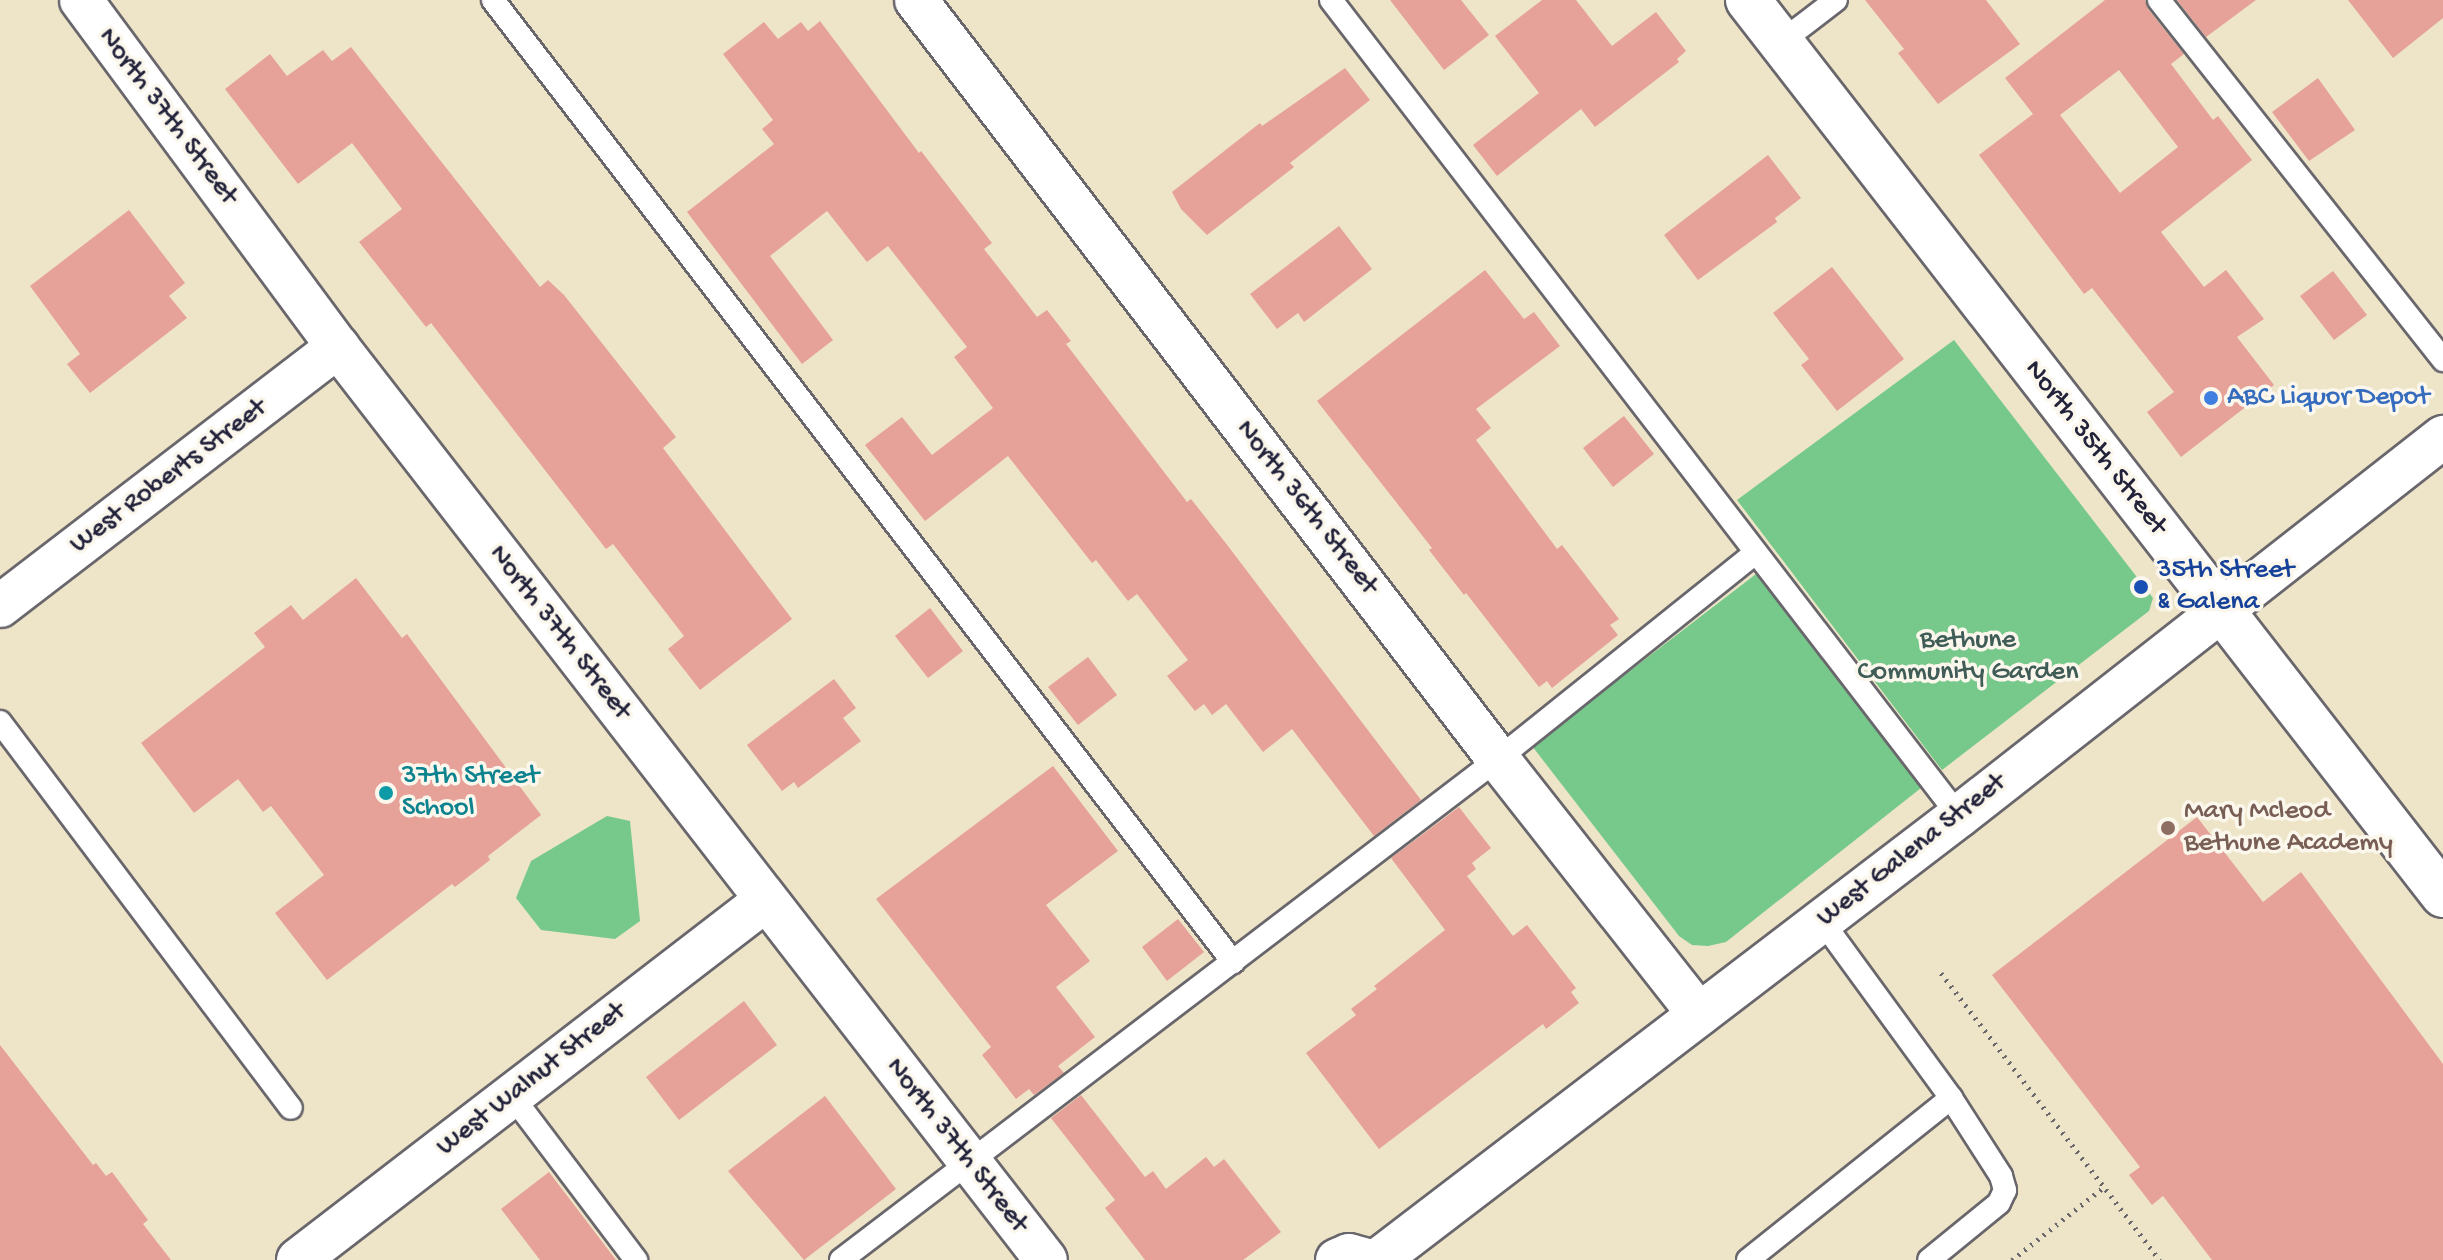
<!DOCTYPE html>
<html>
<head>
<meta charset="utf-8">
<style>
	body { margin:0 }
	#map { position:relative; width:2443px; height:1260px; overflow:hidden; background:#eee5c8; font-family:"Gochi Hand",sans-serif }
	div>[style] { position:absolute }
	.green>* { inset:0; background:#76c98b }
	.building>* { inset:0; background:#e6a199 }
	.path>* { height:5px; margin-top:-2.5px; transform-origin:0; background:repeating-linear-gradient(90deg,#69666c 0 2px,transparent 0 8px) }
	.roads { filter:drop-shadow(2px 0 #69666c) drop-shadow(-2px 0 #69666c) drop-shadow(0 2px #69666c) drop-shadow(0 -2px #69666c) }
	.service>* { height:22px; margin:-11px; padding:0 11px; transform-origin:11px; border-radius:11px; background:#fff }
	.minor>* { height:42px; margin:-21px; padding:0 21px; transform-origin:21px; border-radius:21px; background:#fff }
	.secondary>* { height:44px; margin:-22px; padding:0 22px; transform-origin:22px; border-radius:22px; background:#fff }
	.dots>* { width:22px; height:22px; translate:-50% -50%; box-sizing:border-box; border:4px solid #fbf7ec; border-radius:50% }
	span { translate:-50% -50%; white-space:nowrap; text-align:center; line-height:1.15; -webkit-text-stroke:7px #fbf7ec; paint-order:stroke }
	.street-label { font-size:28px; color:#22223b }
	.shop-label { font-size:28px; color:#366cbe }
	.left { translate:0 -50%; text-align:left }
	.transit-label { font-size:28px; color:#164399 }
	.park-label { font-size:28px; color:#3f5c57 }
	.culture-label { font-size:28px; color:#0d838f }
	.education-label { font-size:28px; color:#785e54 }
</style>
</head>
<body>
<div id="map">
	<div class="green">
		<i style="clip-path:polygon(1954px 340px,2153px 598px,2149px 611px,1942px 770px,1737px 500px)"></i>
		<i style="clip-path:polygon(1756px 574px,1921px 788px,1726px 942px,1708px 946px,1692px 945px,1679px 936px,1532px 746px)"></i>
		<i style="clip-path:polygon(607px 816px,630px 821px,640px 921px,615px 939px,541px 930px,516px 898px,531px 861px)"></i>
	</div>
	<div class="building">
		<i style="clip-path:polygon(1390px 0,1461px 0,1489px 35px,1444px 70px)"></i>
		<i style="clip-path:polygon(1542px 0,1576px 0,1612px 46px,1656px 12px,1686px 51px,1677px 59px,1679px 62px,1595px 127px,1581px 109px,1497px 176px,1473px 145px,1539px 93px,1495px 36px)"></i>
		<i style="clip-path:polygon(1865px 0,1986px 0,2020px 44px,1938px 104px,1898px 53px,1904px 49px)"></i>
		<i style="clip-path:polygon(evenodd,2105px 0,2145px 0,2148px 9px,2184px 54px,2171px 64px,2213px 120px,2218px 116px,2252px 160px,2161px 232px,2204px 287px,2226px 270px,2264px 319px,2237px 337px,2274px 385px,2181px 457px,2147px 412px,2174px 392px,2092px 288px,2084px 294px,1979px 155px,2033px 114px,2005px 78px,2105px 0,2119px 70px,2178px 147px,2120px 193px,2060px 115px,2119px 70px)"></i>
		<i style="clip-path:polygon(2177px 0,2256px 0,2206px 37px)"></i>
		<i style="clip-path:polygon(2348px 0,2443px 0,2443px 18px,2393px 58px)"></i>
		<i style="clip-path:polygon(820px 21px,919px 153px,921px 151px,992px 243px,984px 249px,1037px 317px,1047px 310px,1071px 341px,1066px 344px,1187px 502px,1191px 499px,1228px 546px,1421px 800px,1374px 836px,1292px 729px,1263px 752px,1226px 704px,1212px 715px,1204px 704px,1195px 711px,1167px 676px,1188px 660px,1137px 594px,1128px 601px,1096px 560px,1092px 563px,1008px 456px,925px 521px,865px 445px,902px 417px,932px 455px,993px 408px,954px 357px,967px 347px,888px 246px,867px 262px,827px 211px,770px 256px,833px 340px,802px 364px,687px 212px,774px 144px,762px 129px,773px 120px,723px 54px,764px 22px,778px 39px,801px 22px,808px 31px)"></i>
		<i style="clip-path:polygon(351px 47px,540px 287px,548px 280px,564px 295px,676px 437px,663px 448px,792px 619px,700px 690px,668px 649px,684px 636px,613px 544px,606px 549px,431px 323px,426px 327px,359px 242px,402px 209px,352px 143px,298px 184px,225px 89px,270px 54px,287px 76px,323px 50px,332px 61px)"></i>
		<i style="clip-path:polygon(1345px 68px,1370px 100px,1290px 163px,1294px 167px,1207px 235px,1181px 209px,1172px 192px,1260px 123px,1262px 126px)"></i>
		<i style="clip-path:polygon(2318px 78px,2355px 130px,2309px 161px,2272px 112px)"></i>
		<i style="clip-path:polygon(1768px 155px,1801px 198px,1775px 218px,1777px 222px,1698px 280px,1664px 235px)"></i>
		<i style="clip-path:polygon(129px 210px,185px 283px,169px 296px,187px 318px,90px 393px,67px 364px,80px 354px,30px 286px)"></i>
		<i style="clip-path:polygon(1339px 226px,1372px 269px,1304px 322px,1298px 313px,1277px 329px,1250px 294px)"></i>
		<i style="clip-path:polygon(1832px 267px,1904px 359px,1837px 411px,1801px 365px,1809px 359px,1773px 313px)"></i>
		<i style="clip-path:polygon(1485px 270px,1524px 319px,1534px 312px,1560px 346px,1476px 409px,1491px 428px,1476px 440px,1557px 549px,1562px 545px,1619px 619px,1610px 625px,1618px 635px,1552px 688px,1547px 681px,1539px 687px,1466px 593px,1464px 595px,1429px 550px,1432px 548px,1317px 401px)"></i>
		<i style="clip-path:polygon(2333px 271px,2367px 315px,2334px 340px,2300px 296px)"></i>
		<i style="clip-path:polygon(1624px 416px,1654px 454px,1613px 487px,1583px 448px)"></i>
		<i style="clip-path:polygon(356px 578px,402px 638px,407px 634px,541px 815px,488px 856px,490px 860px,455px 887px,452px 884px,327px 980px,275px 913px,324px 875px,271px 806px,263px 812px,238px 779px,194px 813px,141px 743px,265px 647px,254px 633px,291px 605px,303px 620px)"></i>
		<i style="clip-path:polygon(930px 608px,963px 651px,928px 678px,895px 636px)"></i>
		<i style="clip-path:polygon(1088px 657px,1117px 695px,1078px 725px,1048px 687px)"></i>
		<i style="clip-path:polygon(834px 679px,856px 708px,843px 718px,861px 741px,798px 788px,794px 782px,782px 791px,747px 745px)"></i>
		<i style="clip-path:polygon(1053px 766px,1118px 851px,1046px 905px,1090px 961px,1056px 987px,1095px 1037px,1058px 1066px,1064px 1073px,1034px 1095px,1029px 1089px,1016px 1099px,982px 1055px,991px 1047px,876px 899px)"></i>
		<i style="clip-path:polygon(1459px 807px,1491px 848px,1472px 863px,1476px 869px,1467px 876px,1513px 936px,1527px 925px,1576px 988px,1571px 992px,1579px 1003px,1546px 1029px,1543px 1024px,1379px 1149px,1306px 1053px,1356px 1015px,1351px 1009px,1377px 989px,1374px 986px,1445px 930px,1391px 858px)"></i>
		<i style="clip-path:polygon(2197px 817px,2263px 902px,2301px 872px,2443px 1064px,2443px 1260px,2212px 1260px,2163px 1196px,2152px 1205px,2129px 1175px,2140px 1167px,1992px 975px)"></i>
		<i style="clip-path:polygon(1178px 919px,1204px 952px,1167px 981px,1142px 947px)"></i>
		<i style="clip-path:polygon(744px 1001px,777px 1045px,679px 1120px,646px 1077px)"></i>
		<i style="clip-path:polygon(0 1045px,93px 1165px,96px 1163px,106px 1176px,112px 1172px,148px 1220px,143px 1224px,171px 1260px,0 1260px)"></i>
		<i style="clip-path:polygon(1081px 1095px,1145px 1177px,1153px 1171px,1166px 1189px,1206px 1157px,1214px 1167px,1224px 1159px,1281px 1232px,1243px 1260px,1145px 1260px,1105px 1208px,1115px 1200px,1051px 1118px)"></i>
		<i style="clip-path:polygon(825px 1096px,896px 1189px,804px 1260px,728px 1171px)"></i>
		<i style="clip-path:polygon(549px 1172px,616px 1260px,540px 1260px,501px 1209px)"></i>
	</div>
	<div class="path">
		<i style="left:1941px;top:973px;width:361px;rotate:52.7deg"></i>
		<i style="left:2012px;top:1260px;width:117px;rotate:-38.4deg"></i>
	</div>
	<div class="roads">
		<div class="service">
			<i style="left:493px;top:0;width:1214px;rotate:52.43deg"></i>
			<i style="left:1331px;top:0;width:1030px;rotate:52.42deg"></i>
			<i style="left:2159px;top:0;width:459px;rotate:51.7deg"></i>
			<i style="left:1781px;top:42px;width:69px;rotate:-37.4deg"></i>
			<i style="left:0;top:722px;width:483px;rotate:53deg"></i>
			<i style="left:1822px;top:921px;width:219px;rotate:53.9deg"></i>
			<i style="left:1951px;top:1098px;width:93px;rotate:57.3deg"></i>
			<i style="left:2001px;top:1176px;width:15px;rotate:74deg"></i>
			<i style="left:2005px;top:1190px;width:14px;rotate:115deg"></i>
			<i style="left:1999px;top:1203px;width:90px;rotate:140.8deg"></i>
			<i style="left:512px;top:1096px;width:206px;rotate:52.9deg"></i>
			<i style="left:841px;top:1260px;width:826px;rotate:-37.33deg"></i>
			<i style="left:1498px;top:759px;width:328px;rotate:-38.7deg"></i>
			<i style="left:1748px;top:1260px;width:260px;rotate:-38.6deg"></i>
		</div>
		<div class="minor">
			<i style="left:81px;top:0;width:432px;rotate:53.5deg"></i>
			<i style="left:338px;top:347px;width:1155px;rotate:52.21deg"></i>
			<i style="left:916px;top:0;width:956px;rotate:52.52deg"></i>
			<i style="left:1498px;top:759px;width:325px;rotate:51.8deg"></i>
			<i style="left:0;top:606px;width:426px;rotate:-37.5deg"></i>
			<i style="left:298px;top:1260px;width:590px;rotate:-37.57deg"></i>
			<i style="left:1337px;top:1260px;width:13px;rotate:-23deg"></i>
			<i style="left:1349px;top:1255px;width:20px;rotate:15deg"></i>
			<i style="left:1378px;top:1260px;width:731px;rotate:-37.39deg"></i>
			<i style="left:1959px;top:816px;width:615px;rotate:-38.06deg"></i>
		</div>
		<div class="secondary">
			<i style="left:1748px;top:0;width:1133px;rotate:52.17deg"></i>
		</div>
	</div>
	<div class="dots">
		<i style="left:2211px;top:398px;background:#3f7fe0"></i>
		<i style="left:2141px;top:587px;background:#1a4fb4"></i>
		<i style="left:386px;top:793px;background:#0f9aa8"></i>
		<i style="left:2168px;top:828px;background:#8d6e63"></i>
	</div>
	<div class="street-label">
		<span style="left:167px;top:117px;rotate:53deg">North 37th Street</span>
		<span style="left:2095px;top:448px;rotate:52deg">North 35th Street</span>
		<span style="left:169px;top:477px;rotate:-37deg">West Roberts Street</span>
		<span style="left:1306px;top:508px;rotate:52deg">North 36th Street</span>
		<span style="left:559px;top:633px;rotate:52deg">North 37th Street</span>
		<span style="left:1912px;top:851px;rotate:-38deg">West Galena Street</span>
		<span style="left:532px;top:1080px;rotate:-38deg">West Walnut Street</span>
		<span style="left:956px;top:1146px;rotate:52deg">North 37th Street</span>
	</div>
	<div class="shop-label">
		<span class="left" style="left:2227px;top:398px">ABC Liquor Depot</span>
	</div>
	<div class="transit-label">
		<span class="left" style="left:2157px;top:587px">35th Street<br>&amp; Galena</span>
	</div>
	<div class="park-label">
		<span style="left:1968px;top:657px">Bethune<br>Community Garden</span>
	</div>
	<div class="culture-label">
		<span class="left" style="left:402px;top:793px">37th Street<br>School</span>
	</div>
	<div class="education-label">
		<span class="left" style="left:2184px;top:828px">Mary Mcleod<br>Bethune Academy</span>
	</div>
</div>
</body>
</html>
